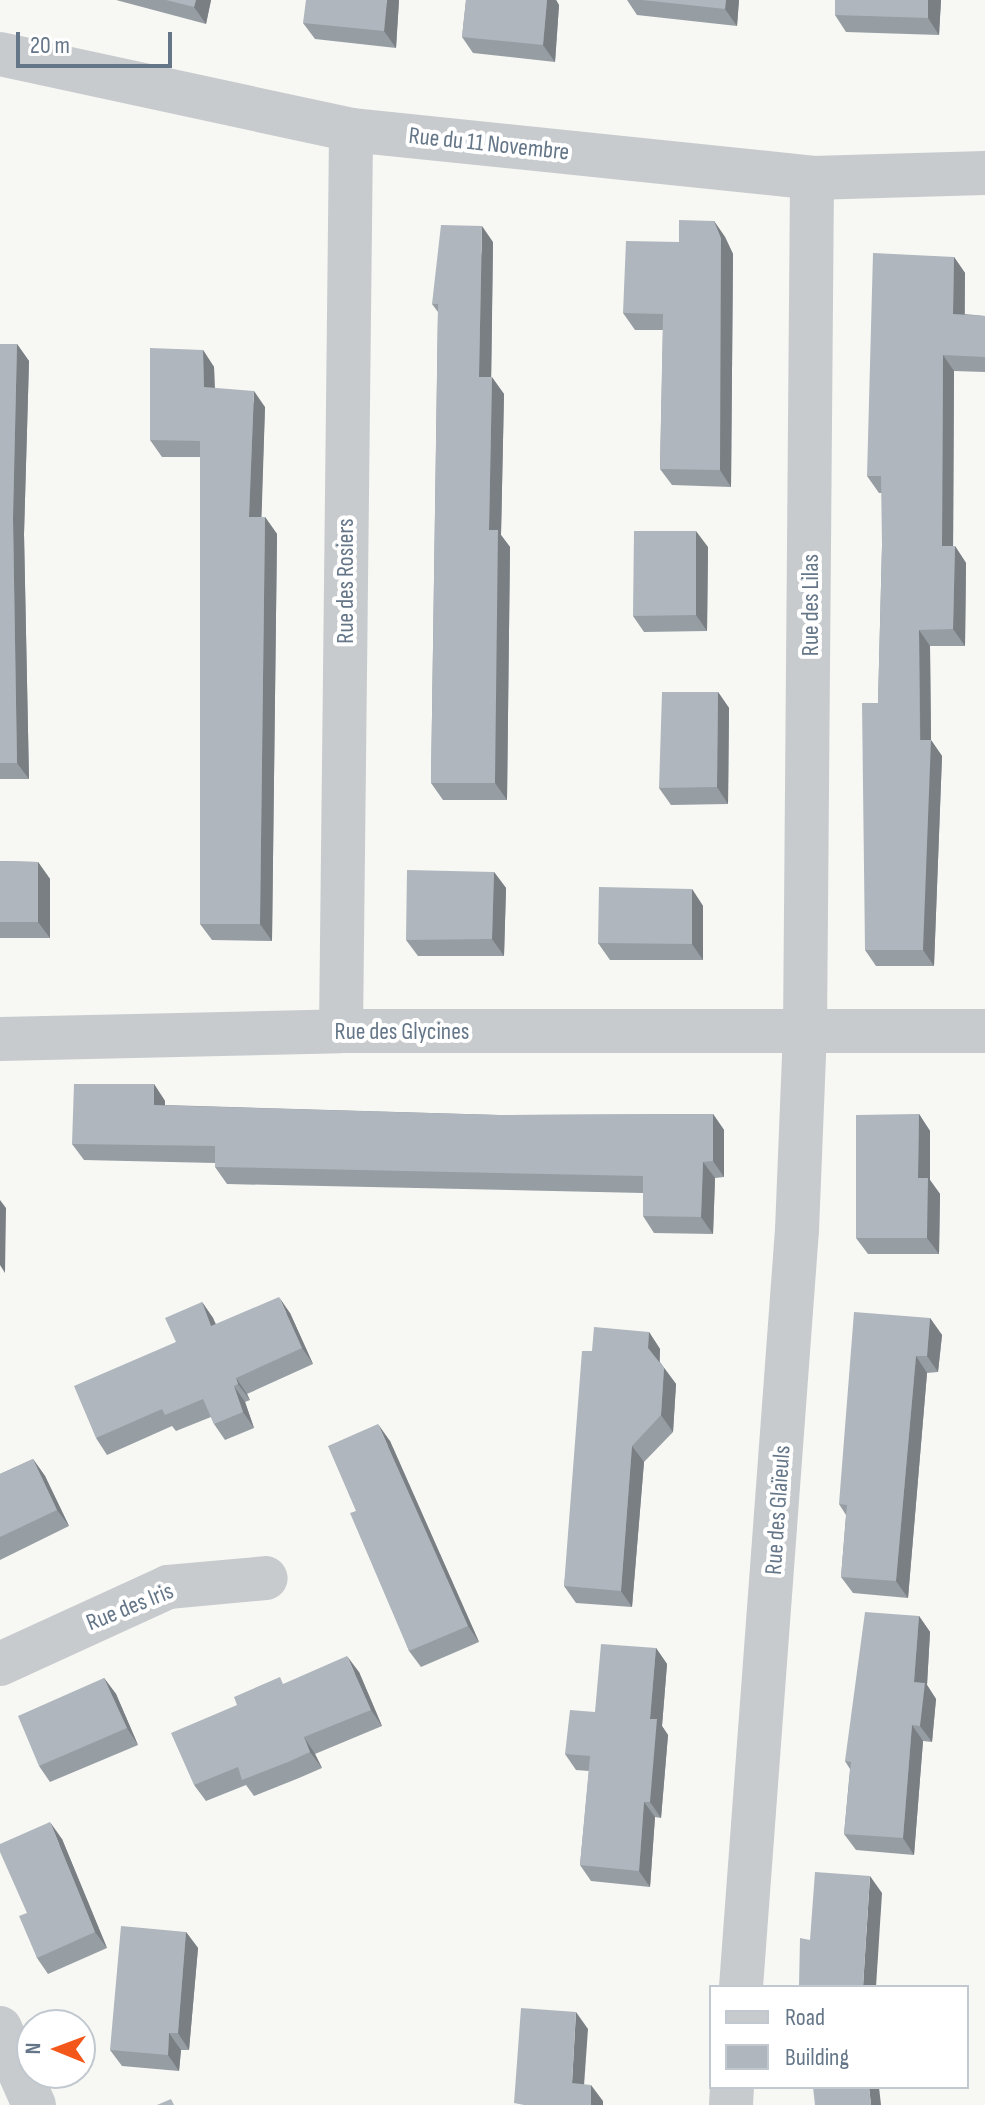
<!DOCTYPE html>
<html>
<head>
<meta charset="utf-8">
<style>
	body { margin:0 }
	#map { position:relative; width:985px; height:2105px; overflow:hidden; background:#f7f8f4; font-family:"Sofia Sans Condensed",sans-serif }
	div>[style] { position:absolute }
	.street>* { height:44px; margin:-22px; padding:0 22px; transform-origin:22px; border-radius:22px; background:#c7cbce }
	.wall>* { inset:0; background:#969da3 }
	.shaded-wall>* { inset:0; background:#7a7f84 }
	.building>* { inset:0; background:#afb6bd }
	span { translate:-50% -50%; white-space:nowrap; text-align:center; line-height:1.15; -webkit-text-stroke:8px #fff; paint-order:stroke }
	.street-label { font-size:24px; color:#647688 }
	.legend { position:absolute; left:709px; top:1985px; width:260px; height:104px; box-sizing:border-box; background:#fff; border:2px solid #c1c8cf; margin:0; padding:10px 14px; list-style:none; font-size:24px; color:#647688 }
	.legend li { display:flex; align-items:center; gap:16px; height:40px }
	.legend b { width:40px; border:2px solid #c1c8cf }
	.north { position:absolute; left:16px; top:2009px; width:80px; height:80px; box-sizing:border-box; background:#fff; border:2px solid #c1c8cf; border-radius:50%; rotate:271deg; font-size:22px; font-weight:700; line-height:32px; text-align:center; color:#647688 }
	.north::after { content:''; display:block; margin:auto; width:28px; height:36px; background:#f35719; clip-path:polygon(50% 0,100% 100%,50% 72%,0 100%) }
	.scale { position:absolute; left:16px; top:32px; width:156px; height:36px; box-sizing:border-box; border:4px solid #647688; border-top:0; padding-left:10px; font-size:24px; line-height:28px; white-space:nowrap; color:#647688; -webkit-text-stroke:6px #fff; paint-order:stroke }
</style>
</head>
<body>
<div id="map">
	<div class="street">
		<i style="left:0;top:54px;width:359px;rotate:12.2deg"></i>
		<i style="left:351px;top:130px;width:463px;rotate:5.9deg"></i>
		<i style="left:812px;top:178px;width:173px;rotate:-1.7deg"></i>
		<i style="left:341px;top:1031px;width:901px;rotate:-89.36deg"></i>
		<i style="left:0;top:1039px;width:341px;rotate:-1.3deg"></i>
		<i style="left:341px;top:1031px;width:644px"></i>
		<i style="left:0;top:1664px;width:185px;rotate:-24.6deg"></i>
		<i style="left:168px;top:1587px;width:98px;rotate:-5.2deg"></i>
		<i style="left:741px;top:1987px;width:759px;rotate:-85.77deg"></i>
		<i style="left:797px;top:1230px;width:197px;rotate:-87.7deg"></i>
		<i style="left:805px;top:1033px;width:855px;rotate:-89.53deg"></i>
		<i style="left:0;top:2028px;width:84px;rotate:66.2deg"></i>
		<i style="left:731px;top:2105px;width:18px;rotate:-87deg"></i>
	</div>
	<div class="wall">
		<i style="clip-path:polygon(116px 0,211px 0,206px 24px)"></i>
		<i style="clip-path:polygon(399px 0,396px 48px,315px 39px,303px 23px)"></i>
		<i style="clip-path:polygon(466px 0,556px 0,559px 5px,555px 62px,473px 53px,462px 37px)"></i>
		<i style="clip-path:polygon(627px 0,739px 0,737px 26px,637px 15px)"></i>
		<i style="clip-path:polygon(835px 0,941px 0,939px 35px,846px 32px,835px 15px)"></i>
		<i style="clip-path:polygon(714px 221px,725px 237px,733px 254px,731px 487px,672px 485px,660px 469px,663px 330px,635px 330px,623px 313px,679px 242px)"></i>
		<i style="clip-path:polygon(493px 242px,491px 377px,504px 394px,501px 535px,510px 547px,507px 800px,443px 800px,431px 783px,438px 312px,432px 304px)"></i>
		<i style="clip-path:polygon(954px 257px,965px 273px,965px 314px,985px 316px,985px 372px,954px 371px,953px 546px,955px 546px,966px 563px,965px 646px,930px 646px,931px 740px,942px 756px,934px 966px,876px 966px,865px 950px,878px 703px,882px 546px,882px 493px,879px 493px,867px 476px)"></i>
		<i style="clip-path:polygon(0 344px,17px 344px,29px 361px,24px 534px,29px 779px,0 779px)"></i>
		<i style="clip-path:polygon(203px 350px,214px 367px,215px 388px,265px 407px,261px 517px,265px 517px,277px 534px,272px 941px,212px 940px,200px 924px,200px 457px,162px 457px,150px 440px)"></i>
		<i style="clip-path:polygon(708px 547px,707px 631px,644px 632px,633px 616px)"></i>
		<i style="clip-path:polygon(718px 692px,729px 708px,728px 804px,671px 805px,659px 788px)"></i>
		<i style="clip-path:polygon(0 861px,38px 862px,50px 879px,50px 938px,0 938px)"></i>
		<i style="clip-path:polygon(494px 872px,506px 888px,504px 956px,418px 956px,406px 940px)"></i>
		<i style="clip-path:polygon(692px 889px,703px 906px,703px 960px,610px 960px,598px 943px)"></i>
		<i style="clip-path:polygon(154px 1084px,165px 1101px,165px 1105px,499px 1115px,713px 1114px,724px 1130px,724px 1177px,715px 1178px,713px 1234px,654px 1233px,643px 1216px,643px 1193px,227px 1184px,215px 1167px,215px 1163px,84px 1160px,72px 1144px)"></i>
		<i style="clip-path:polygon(919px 1114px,930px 1131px,930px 1180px,940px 1194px,939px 1254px,868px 1254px,856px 1238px)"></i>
		<i style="clip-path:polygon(202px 1302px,213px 1318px,216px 1324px,290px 1313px,313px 1364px,247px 1394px,250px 1400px,245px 1402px,254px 1428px,225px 1440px,214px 1424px,211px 1417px,176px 1431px,172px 1426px,107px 1455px,96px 1438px,176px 1342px)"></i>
		<i style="clip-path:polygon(930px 1318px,942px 1335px,938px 1372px,927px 1373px,908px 1598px,853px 1593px,841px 1577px,846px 1515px,839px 1504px)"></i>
		<i style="clip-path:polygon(649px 1332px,660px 1349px,660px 1362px,676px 1384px,673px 1432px,644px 1462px,632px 1607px,576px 1603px,564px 1586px,592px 1351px)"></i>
		<i style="clip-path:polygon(390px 1441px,479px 1642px,421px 1667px,409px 1651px,356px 1511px)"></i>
		<i style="clip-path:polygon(33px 1459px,45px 1476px,69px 1526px,0 1560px,0 1474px)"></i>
		<i style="clip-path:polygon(919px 1616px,930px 1632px,927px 1685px,936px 1699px,932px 1742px,923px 1741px,914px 1855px,856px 1850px,844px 1834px,850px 1769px,845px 1761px)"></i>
		<i style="clip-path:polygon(656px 1648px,667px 1664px,662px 1726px,668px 1735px,661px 1818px,655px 1817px,650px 1887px,591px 1881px,580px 1865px,589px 1771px,576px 1770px,565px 1754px,595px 1712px)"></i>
		<i style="clip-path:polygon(359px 1672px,382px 1726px,315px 1754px,322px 1768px,299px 1778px,254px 1796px,246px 1785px,206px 1801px,194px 1785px,284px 1684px)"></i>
		<i style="clip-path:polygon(104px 1678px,116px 1694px,138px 1745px,50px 1782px,39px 1766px)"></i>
		<i style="clip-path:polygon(62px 1839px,107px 1948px,48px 1974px,37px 1958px,27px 1913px)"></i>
		<i style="clip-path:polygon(186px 1932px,198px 1948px,189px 2050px,181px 2050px,179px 2071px,122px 2066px,110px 2050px)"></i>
	</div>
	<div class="shaded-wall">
		<i style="clip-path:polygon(196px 0,211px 0,206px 24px,194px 7px)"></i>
		<i style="clip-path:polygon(387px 0,399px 0,396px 48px,384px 31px)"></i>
		<i style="clip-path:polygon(547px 0,556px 0,559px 5px,555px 62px,543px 45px)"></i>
		<i style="clip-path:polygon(726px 0,739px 0,737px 26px,725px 9px)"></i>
		<i style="clip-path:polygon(928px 0,941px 0,939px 35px,928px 18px)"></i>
		<i style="clip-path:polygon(714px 221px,725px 237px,733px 254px,731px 487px,720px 470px)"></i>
		<i style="clip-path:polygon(482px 226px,493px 242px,491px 394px,479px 377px)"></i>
		<i style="clip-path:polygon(954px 257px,965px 273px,964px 330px,953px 314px)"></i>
		<i style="clip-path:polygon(17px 344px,29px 361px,24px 534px,29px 779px,17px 763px,13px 518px)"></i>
		<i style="clip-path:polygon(203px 350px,214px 367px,215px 404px,204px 387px)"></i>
		<i style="clip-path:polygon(943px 355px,954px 371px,953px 562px,942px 546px)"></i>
		<i style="clip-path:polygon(492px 377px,504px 394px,501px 535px,510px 547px,507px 800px,495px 783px,489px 530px)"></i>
		<i style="clip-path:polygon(254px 391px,265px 407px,261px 534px,249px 517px)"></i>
		<i style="clip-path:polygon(265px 517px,277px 534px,272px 941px,260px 924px)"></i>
		<i style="clip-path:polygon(696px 531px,708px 547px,707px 631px,696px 615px)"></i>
		<i style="clip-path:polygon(955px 546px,966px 563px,965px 646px,953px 629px)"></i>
		<i style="clip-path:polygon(919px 630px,930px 646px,931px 740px,942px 756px,934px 966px,923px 950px)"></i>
		<i style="clip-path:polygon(718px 692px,729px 708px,728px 804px,717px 787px)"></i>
		<i style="clip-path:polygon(38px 862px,50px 879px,50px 938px,38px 922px)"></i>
		<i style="clip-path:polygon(494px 872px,506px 888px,504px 956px,492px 939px)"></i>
		<i style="clip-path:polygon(692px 889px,703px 906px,703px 960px,692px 944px)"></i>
		<i style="clip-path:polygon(154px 1084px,165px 1101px,165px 1121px,154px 1105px)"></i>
		<i style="clip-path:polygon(713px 1114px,724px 1130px,724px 1177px,713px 1161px)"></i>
		<i style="clip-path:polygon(919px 1114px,930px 1131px,930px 1180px,940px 1194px,939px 1254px,927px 1238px,918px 1178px)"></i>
		<i style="clip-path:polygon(703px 1162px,715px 1178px,713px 1234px,701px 1217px)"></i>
		<i style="clip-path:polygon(0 1200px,6px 1208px,5px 1273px,0 1265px)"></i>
		<i style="clip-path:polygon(279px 1297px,290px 1313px,313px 1364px,302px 1348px)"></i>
		<i style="clip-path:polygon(202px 1302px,213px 1318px,222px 1342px,211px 1326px)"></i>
		<i style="clip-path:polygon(930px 1318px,942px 1335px,938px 1372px,927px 1356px)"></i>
		<i style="clip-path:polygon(649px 1332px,660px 1349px,659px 1365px,648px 1348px)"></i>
		<i style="clip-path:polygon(916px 1356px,927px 1373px,908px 1598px,896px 1581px)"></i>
		<i style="clip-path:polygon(664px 1368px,676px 1384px,673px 1432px,661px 1415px)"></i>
		<i style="clip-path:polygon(236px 1378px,247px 1394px,250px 1400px,238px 1384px)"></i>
		<i style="clip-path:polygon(234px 1386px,245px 1402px,254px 1428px,243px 1412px)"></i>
		<i style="clip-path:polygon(378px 1424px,390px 1441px,479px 1642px,468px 1626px)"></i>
		<i style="clip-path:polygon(632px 1446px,644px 1462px,632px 1607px,621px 1591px)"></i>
		<i style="clip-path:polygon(33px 1459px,45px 1476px,69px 1526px,57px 1510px)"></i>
		<i style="clip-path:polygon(919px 1616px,930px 1632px,927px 1685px,936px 1699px,932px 1742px,920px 1726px,914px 1682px)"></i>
		<i style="clip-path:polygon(656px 1648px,667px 1664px,662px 1726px,668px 1735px,661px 1818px,650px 1802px,650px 1719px)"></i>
		<i style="clip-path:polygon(347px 1656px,359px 1672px,382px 1726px,371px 1710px)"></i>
		<i style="clip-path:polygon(104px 1678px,116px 1694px,138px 1745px,127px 1728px)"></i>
		<i style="clip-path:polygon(912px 1725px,923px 1741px,914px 1855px,903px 1838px)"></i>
		<i style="clip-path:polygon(304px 1737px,315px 1754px,322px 1768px,310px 1752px)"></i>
		<i style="clip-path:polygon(644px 1802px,655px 1817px,650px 1887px,639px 1871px)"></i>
		<i style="clip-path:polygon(50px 1822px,62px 1839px,107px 1948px,95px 1932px)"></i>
		<i style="clip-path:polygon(870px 1876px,882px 1893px,876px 1987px,863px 1987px)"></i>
		<i style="clip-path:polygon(186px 1932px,198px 1948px,189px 2050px,178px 2033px)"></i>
		<i style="clip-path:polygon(576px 2012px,588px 2029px,583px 2100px,572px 2083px)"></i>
		<i style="clip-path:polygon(169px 2033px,181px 2050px,179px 2071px,168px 2055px)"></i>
		<i style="clip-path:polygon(591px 2085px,603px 2101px,603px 2105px,591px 2105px)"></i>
		<i style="clip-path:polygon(869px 2087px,879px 2087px,881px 2105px,871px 2105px)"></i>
	</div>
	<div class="building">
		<i style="clip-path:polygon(166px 0,196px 0,194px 7px)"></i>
		<i style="clip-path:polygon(306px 0,387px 0,384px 31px,303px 23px)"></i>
		<i style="clip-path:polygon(466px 0,547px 0,543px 45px,462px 37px)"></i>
		<i style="clip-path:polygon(642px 0,726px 0,725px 9px)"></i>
		<i style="clip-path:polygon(835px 0,928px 0,928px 18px,835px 15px)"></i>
		<i style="clip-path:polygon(679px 220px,714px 221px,721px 238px,720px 470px,660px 469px,663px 314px,623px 313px,626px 241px,679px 242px)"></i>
		<i style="clip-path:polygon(441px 225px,482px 226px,479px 377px,492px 377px,489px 530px,498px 530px,495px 783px,431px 783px,438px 304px,432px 304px)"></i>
		<i style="clip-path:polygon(873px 253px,954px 257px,953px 314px,985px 316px,985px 357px,943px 355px,942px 546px,955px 546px,953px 629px,919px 630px,920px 740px,931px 740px,923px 950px,865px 950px,862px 703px,878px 703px,882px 546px,881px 476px,867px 476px)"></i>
		<i style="clip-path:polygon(0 344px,17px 344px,13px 518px,17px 763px,0 763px)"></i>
		<i style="clip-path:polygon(150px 348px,203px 350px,204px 387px,254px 391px,249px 517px,265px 517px,260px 924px,200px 924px,200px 441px,150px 440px)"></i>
		<i style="clip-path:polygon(634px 531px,696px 531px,696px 615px,633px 616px)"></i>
		<i style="clip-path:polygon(662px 692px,718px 692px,717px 787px,659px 788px)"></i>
		<i style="clip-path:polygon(0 861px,38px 862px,38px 922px,0 922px)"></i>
		<i style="clip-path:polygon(407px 870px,494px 872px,492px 939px,406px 940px)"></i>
		<i style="clip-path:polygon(599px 887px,692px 889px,692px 944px,598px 943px)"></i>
		<i style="clip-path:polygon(74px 1084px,154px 1084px,154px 1105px,499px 1115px,713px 1114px,713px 1161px,703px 1162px,701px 1217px,643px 1216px,643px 1176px,215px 1167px,215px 1146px,72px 1144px)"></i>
		<i style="clip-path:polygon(919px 1114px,918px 1178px,928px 1178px,927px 1238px,856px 1238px,856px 1115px)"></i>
		<i style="clip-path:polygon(279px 1297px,302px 1348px,236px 1378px,238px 1384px,234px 1386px,243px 1412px,214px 1424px,203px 1399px,165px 1415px,162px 1409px,96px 1438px,74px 1386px,176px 1342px,165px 1318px,202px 1302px,211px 1326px)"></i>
		<i style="clip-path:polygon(854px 1312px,930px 1318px,927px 1356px,916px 1356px,896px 1581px,841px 1577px,847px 1505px,839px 1504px)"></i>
		<i style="clip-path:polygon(594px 1327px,649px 1332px,648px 1348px,664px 1368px,661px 1415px,632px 1446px,621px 1591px,564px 1586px,582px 1351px,592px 1351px)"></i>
		<i style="clip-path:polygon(378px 1424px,468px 1626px,409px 1651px,350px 1513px,356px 1511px,328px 1446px)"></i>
		<i style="clip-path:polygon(33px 1459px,57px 1510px,0 1537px,0 1474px)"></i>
		<i style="clip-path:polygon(865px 1612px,919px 1616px,914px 1682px,925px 1683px,920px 1726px,912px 1725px,903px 1838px,844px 1834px,851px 1762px,845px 1761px)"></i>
		<i style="clip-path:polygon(601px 1644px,656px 1648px,650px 1719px,657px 1719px,650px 1802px,644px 1802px,639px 1871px,580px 1865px,590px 1756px,565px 1754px,570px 1710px,595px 1712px)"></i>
		<i style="clip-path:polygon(347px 1656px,371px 1710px,304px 1737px,310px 1752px,288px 1762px,242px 1780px,238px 1767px,194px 1785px,171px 1733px,237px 1705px,234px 1697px,280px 1677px,283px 1684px)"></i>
		<i style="clip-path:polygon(104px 1678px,127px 1728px,39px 1766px,18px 1716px)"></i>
		<i style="clip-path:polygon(50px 1822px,95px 1932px,37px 1958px,19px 1916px,27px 1913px,0 1852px,0 1844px)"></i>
		<i style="clip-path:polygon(815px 1872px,870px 1876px,863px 1987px,799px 1987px,800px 1938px,810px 1940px)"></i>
		<i style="clip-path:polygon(121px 1926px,186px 1932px,178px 2033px,169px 2033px,168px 2055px,110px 2050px)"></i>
		<i style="clip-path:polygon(521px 2008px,576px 2012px,572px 2083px,591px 2085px,591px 2105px,524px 2105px,514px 2103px)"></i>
		<i style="clip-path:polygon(813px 2087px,869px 2087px,871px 2105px,815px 2105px)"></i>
		<i style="clip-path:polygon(171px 2099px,174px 2105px,157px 2105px)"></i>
	</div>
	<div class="street-label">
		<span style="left:489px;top:144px;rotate:6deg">Rue du 11 Novembre</span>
		<span style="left:346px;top:581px;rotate:-90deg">Rue des Rosiers</span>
		<span style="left:811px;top:605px;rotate:-90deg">Rue des Lilas</span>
		<span style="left:402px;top:1032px">Rue des Glycines</span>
		<span style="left:778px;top:1510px;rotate:-86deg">Rue des Glaïeuls</span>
		<span style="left:130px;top:1607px;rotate:-22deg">Rue des Iris</span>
	</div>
	<ul class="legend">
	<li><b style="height:10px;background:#c7cbce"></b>Road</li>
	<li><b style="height:22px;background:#afb6bd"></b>Building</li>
	</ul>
	<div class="north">N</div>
	<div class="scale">20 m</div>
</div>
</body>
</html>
